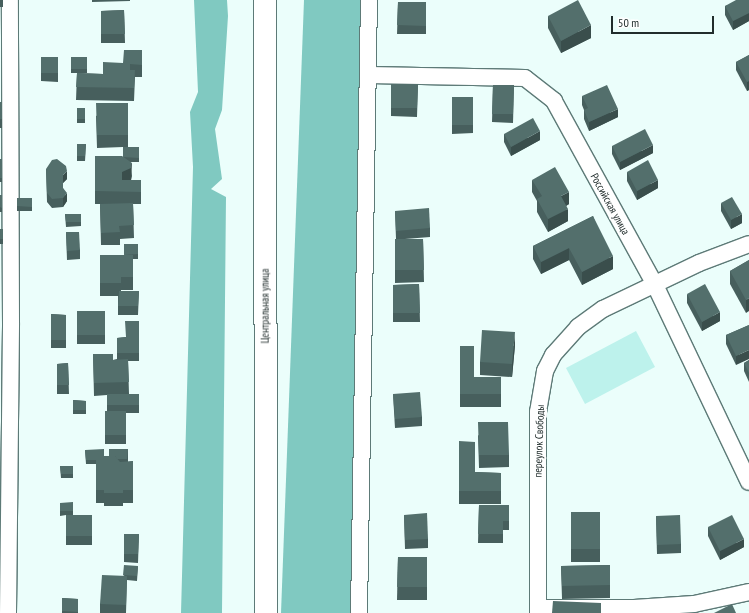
<!DOCTYPE html>
<html>
<head>
<meta charset="utf-8">
<style>
	body { margin:0 }
	#map { position:relative; width:749px; height:613px; overflow:hidden; background:#ebfefb; font-family:"PT Sans Narrow",sans-serif }
	div>[style] { position:absolute }
	.green>* { inset:0; background:#bdf2ec }
	.forest>* { inset:0; background:#80c9c1 }
	.roads { filter:drop-shadow(1px 0 #5d7a77) drop-shadow(-1px 0 #5d7a77) drop-shadow(0 1px #5d7a77) drop-shadow(0 -1px #5d7a77) }
	.street>* { height:16px; margin:-8px; padding:0 8px; transform-origin:8px; border-radius:8px; background:#fff }
	.secondary>* { height:22px; margin:-11px; padding:0 11px; transform-origin:11px; border-radius:11px; background:#fff }
	.wall>* { inset:0; background:#475f5d }
	.shaded-wall>* { inset:0; background:#3a4e4c }
	.building>* { inset:0; background:#536f6c }
	span { translate:-50% -50%; white-space:nowrap; text-align:center; line-height:1.15; -webkit-text-stroke:4px #fff; paint-order:stroke }
	.street-label { font-size:11px; color:#212d2c }
	.scale { position:absolute; left:611px; top:16px; width:103px; height:18px; box-sizing:border-box; border:2px solid #212d2c; border-top:0; padding-left:5px; font-size:12px; line-height:14px; white-space:nowrap; color:#212d2c; -webkit-text-stroke:3px #fff; paint-order:stroke }
</style>
</head>
<body>
<div id="map">
	<div class="green">
		<i style="clip-path:polygon(636px 331px,655px 367px,585px 404px,566px 368px)"></i>
	</div>
	<div class="forest">
		<i style="clip-path:polygon(194px 0,227px 0,228px 16px,222px 110px,215px 129px,222px 179px,211px 189px,226px 197px,222px 613px,181px 613px,193px 167px,190px 112px,198px 92px)"></i>
		<i style="clip-path:polygon(304px 0,361px 0,351px 613px,281px 613px)"></i>
	</div>
	<div class="roads">
		<div class="street">
			<i style="left:369px;top:75px;width:156px;rotate:1.1deg"></i>
			<i style="left:525px;top:78px;width:37px;rotate:38deg"></i>
			<i style="left:554px;top:101px;width:210px;rotate:61.2deg"></i>
			<i style="left:655px;top:285px;width:218px;rotate:64.5deg"></i>
			<i style="left:538px;top:608px;width:96px"></i>
			<i style="left:634px;top:608px;width:60px;rotate:-3.8deg"></i>
			<i style="left:694px;top:604px;width:56px;rotate:-12.3deg"></i>
			<i style="left:8px;top:613px;width:290px;rotate:-89.4deg"></i>
			<i style="left:11px;top:323px;width:323px;rotate:-90.2deg"></i>
			<i style="left:359px;top:613px;width:613px;rotate:-89.07deg"></i>
			<i style="left:538px;top:613px;width:201px;rotate:-90deg"></i>
			<i style="left:538px;top:412px;width:42px;rotate:-80.3deg"></i>
			<i style="left:545px;top:371px;width:18px;rotate:-63deg"></i>
			<i style="left:553px;top:355px;width:38px;rotate:-48deg"></i>
			<i style="left:578px;top:327px;width:31px;rotate:-36deg"></i>
			<i style="left:603px;top:309px;width:106px;rotate:-25.6deg"></i>
			<i style="left:699px;top:263px;width:53px;rotate:-20.8deg"></i>
		</div>
		<div class="secondary">
			<i style="left:265px;top:0;width:613px;rotate:89.91deg"></i>
		</div>
	</div>
	<div class="wall">
		<i style="clip-path:polygon(0 0,3px 0,3px 7px,0 7px)"></i>
		<i style="clip-path:polygon(92px 0,130px 0,130px 1px,92px 2px)"></i>
		<i style="clip-path:polygon(749px 0,749px 21px,733px 30px,725px 15px,725px 6px)"></i>
		<i style="clip-path:polygon(398px 2px,426px 2px,426px 34px,397px 34px)"></i>
		<i style="clip-path:polygon(124px 10px,125px 43px,101px 43px,101px 11px)"></i>
		<i style="clip-path:polygon(548px 16px,591px 38px,561px 53px,548px 28px)"></i>
		<i style="clip-path:polygon(142px 50px,142px 77px,135px 77px,134px 101px,76px 100px,77px 73px,103px 74px,123px 63px)"></i>
		<i style="clip-path:polygon(749px 55px,749px 90px,747px 91px,736px 70px,736px 62px)"></i>
		<i style="clip-path:polygon(41px 57px,58px 57px,58px 82px,41px 81px)"></i>
		<i style="clip-path:polygon(71px 57px,87px 57px,87px 73px,71px 73px)"></i>
		<i style="clip-path:polygon(391px 84px,418px 84px,417px 117px,391px 116px)"></i>
		<i style="clip-path:polygon(493px 85px,514px 85px,513px 123px,492px 122px)"></i>
		<i style="clip-path:polygon(582px 96px,618px 117px,589px 131px,584px 119px,584px 110px,582px 105px)"></i>
		<i style="clip-path:polygon(452px 97px,473px 97px,473px 133px,452px 134px)"></i>
		<i style="clip-path:polygon(0 102px,2px 111px,2px 128px,0 128px)"></i>
		<i style="clip-path:polygon(128px 103px,128px 147px,139px 147px,139px 162px,130px 162px,132px 176px,131px 180px,141px 180px,141px 204px,133px 204px,134px 238px,120px 239px,120px 245px,101px 245px,100px 204px,104px 204px,95px 204px,95px 156px,123px 157px,123px 147px,97px 148px,96px 116px)"></i>
		<i style="clip-path:polygon(77px 108px,85px 108px,85px 123px,77px 123px)"></i>
		<i style="clip-path:polygon(504px 134px,540px 140px,511px 156px,504px 142px)"></i>
		<i style="clip-path:polygon(77px 144px,86px 144px,85px 161px,77px 161px)"></i>
		<i style="clip-path:polygon(612px 146px,653px 153px,620px 170px,612px 154px)"></i>
		<i style="clip-path:polygon(0 159px,2px 159px,2px 182px,0 182px)"></i>
		<i style="clip-path:polygon(46px 169px,67px 179px,63px 183px,63px 188px,67px 201px,63px 207px,52px 208px,47px 202px)"></i>
		<i style="clip-path:polygon(627px 172px,658px 188px,637px 200px,627px 181px)"></i>
		<i style="clip-path:polygon(532px 180px,569px 204px,566px 206px,568px 221px,548px 232px,537px 212px,537px 201px,532px 192px)"></i>
		<i style="clip-path:polygon(0 195px,2px 195px,2px 212px,0 212px)"></i>
		<i style="clip-path:polygon(17px 198px,32px 198px,32px 211px,17px 211px)"></i>
		<i style="clip-path:polygon(721px 203px,742px 223px,731px 229px,721px 211px)"></i>
		<i style="clip-path:polygon(395px 211px,430px 228px,430px 237px,405px 239px,423px 239px,424px 282px,395px 283px,395px 239px,396px 239px)"></i>
		<i style="clip-path:polygon(65px 214px,81px 214px,81px 226px,66px 227px)"></i>
		<i style="clip-path:polygon(593px 216px,613px 269px,582px 285px,569px 260px,541px 274px,533px 259px,533px 246px)"></i>
		<i style="clip-path:polygon(0 229px,3px 229px,3px 244px,0 244px)"></i>
		<i style="clip-path:polygon(66px 232px,80px 250px,80px 259px,67px 260px)"></i>
		<i style="clip-path:polygon(138px 244px,138px 259px,133px 259px,133px 290px,121px 290px,121px 291px,139px 291px,138px 315px,118px 315px,118px 296px,100px 296px,100px 255px,124px 255px)"></i>
		<i style="clip-path:polygon(749px 260px,746px 313px,730px 284px,730px 271px)"></i>
		<i style="clip-path:polygon(419px 284px,420px 322px,393px 322px,393px 285px)"></i>
		<i style="clip-path:polygon(687px 294px,720px 321px,702px 331px,687px 303px)"></i>
		<i style="clip-path:polygon(77px 311px,105px 311px,105px 344px,77px 344px)"></i>
		<i style="clip-path:polygon(51px 314px,66px 315px,66px 348px,51px 348px)"></i>
		<i style="clip-path:polygon(139px 321px,139px 361px,128px 361px,129px 394px,139px 394px,139px 413px,126px 413px,126px 444px,105px 444px,105px 411px,107px 411px,107px 395px,94px 396px,93px 354px,113px 360px,117px 359px,117px 338px,126px 337px)"></i>
		<i style="clip-path:polygon(749px 325px,736px 365px,726px 344px,726px 335px)"></i>
		<i style="clip-path:polygon(515px 345px,512px 377px,480px 375px,480px 362px)"></i>
		<i style="clip-path:polygon(460px 346px,474px 377px,501px 377px,501px 407px,460px 407px)"></i>
		<i style="clip-path:polygon(749px 360px,749px 382px,744px 371px,744px 363px)"></i>
		<i style="clip-path:polygon(68px 363px,69px 394px,57px 394px,57px 364px)"></i>
		<i style="clip-path:polygon(393px 394px,422px 417px,422px 426px,395px 428px)"></i>
		<i style="clip-path:polygon(73px 400px,86px 401px,86px 414px,73px 414px)"></i>
		<i style="clip-path:polygon(478px 435px,509px 455px,509px 467px,479px 468px)"></i>
		<i style="clip-path:polygon(459px 441px,475px 472px,501px 473px,501px 504px,459px 504px)"></i>
		<i style="clip-path:polygon(128px 449px,128px 462px,133px 461px,133px 503px,123px 503px,123px 506px,104px 506px,104px 503px,96px 503px,96px 464px,86px 464px,85px 450px,104px 456px,109px 456px)"></i>
		<i style="clip-path:polygon(60px 466px,73px 466px,73px 478px,61px 478px)"></i>
		<i style="clip-path:polygon(60px 503px,73px 511px,73px 515px,92px 515px,92px 545px,66px 545px,66px 515px,60px 516px)"></i>
		<i style="clip-path:polygon(479px 505px,509px 505px,509px 530px,503px 530px,503px 543px,478px 543px)"></i>
		<i style="clip-path:polygon(571px 512px,600px 512px,600px 562px,571px 562px)"></i>
		<i style="clip-path:polygon(404px 515px,428px 539px,428px 548px,405px 549px)"></i>
		<i style="clip-path:polygon(656px 516px,681px 544px,681px 553px,657px 554px)"></i>
		<i style="clip-path:polygon(708px 527px,744px 547px,720px 560px,708px 536px)"></i>
		<i style="clip-path:polygon(139px 534px,138px 563px,124px 562px,124px 554px)"></i>
		<i style="clip-path:polygon(398px 557px,427px 557px,427px 600px,397px 600px)"></i>
		<i style="clip-path:polygon(610px 565px,610px 598px,562px 599px,561px 566px)"></i>
		<i style="clip-path:polygon(138px 566px,137px 581px,127px 580px,126px 613px,100px 613px,100px 604px,123px 576px)"></i>
		<i style="clip-path:polygon(62px 598px,78px 599px,78px 613px,62px 613px)"></i>
	</div>
	<div class="shaded-wall">
		<i style="clip-path:polygon(749px 13px,749px 21px,733px 30px,733px 21px)"></i>
		<i style="clip-path:polygon(591px 25px,591px 38px,561px 53px,561px 41px)"></i>
		<i style="clip-path:polygon(749px 81px,749px 90px,747px 91px,747px 82px)"></i>
		<i style="clip-path:polygon(618px 109px,618px 117px,589px 131px,589px 122px)"></i>
		<i style="clip-path:polygon(540px 131px,540px 140px,511px 156px,511px 147px)"></i>
		<i style="clip-path:polygon(653px 145px,653px 153px,620px 170px,620px 162px)"></i>
		<i style="clip-path:polygon(132px 163px,131px 181px,122px 185px,122px 172px)"></i>
		<i style="clip-path:polygon(67px 171px,67px 179px,63px 183px,63px 175px)"></i>
		<i style="clip-path:polygon(658px 180px,658px 188px,637px 200px,637px 191px)"></i>
		<i style="clip-path:polygon(569px 192px,569px 204px,561px 209px,561px 196px)"></i>
		<i style="clip-path:polygon(67px 193px,67px 201px,63px 207px,63px 198px)"></i>
		<i style="clip-path:polygon(568px 209px,568px 221px,548px 232px,548px 219px)"></i>
		<i style="clip-path:polygon(742px 214px,742px 223px,731px 229px,731px 220px)"></i>
		<i style="clip-path:polygon(569px 248px,569px 260px,541px 274px,541px 262px)"></i>
		<i style="clip-path:polygon(613px 256px,613px 269px,582px 285px,582px 272px)"></i>
		<i style="clip-path:polygon(749px 298px,749px 311px,746px 313px,746px 300px)"></i>
		<i style="clip-path:polygon(720px 312px,720px 321px,702px 331px,702px 322px)"></i>
		<i style="clip-path:polygon(515px 332px,515px 345px,512px 377px,512px 364px)"></i>
		<i style="clip-path:polygon(749px 350px,749px 359px,736px 365px,736px 356px)"></i>
		<i style="clip-path:polygon(744px 539px,744px 547px,720px 560px,720px 551px)"></i>
	</div>
	<div class="building">
		<i style="clip-path:polygon(578px 0,591px 25px,561px 41px,548px 16px)"></i>
		<i style="clip-path:polygon(736px 0,749px 0,749px 13px,733px 21px,725px 6px)"></i>
		<i style="clip-path:polygon(398px 2px,426px 2px,426px 26px,397px 25px)"></i>
		<i style="clip-path:polygon(124px 10px,125px 34px,101px 34px,101px 11px)"></i>
		<i style="clip-path:polygon(124px 50px,142px 50px,142px 65px,130px 64px,130px 70px,135px 70px,134px 88px,76px 87px,77px 73px,103px 74px,103px 62px,123px 63px)"></i>
		<i style="clip-path:polygon(749px 55px,749px 81px,747px 82px,736px 62px)"></i>
		<i style="clip-path:polygon(41px 57px,58px 57px,58px 73px,41px 73px)"></i>
		<i style="clip-path:polygon(71px 57px,87px 57px,87px 69px,71px 69px)"></i>
		<i style="clip-path:polygon(391px 84px,418px 84px,417px 108px,391px 108px)"></i>
		<i style="clip-path:polygon(493px 85px,514px 85px,513px 114px,492px 114px)"></i>
		<i style="clip-path:polygon(607px 85px,618px 109px,589px 122px,584px 110px,588px 108px,582px 96px)"></i>
		<i style="clip-path:polygon(452px 97px,473px 97px,473px 125px,452px 125px)"></i>
		<i style="clip-path:polygon(0 102px,2px 102px,2px 119px,0 119px)"></i>
		<i style="clip-path:polygon(96px 103px,128px 103px,128px 135px,97px 135px)"></i>
		<i style="clip-path:polygon(77px 108px,85px 108px,85px 119px,77px 119px)"></i>
		<i style="clip-path:polygon(533px 118px,540px 131px,511px 147px,504px 134px)"></i>
		<i style="clip-path:polygon(645px 129px,653px 145px,620px 162px,612px 146px)"></i>
		<i style="clip-path:polygon(77px 144px,86px 144px,85px 156px,77px 156px)"></i>
		<i style="clip-path:polygon(123px 147px,139px 147px,139px 158px,123px 157px)"></i>
		<i style="clip-path:polygon(95px 156px,122px 156px,132px 163px,131px 168px,122px 172px,122px 180px,141px 180px,141px 192px,95px 191px)"></i>
		<i style="clip-path:polygon(0 159px,2px 159px,2px 178px,0 178px)"></i>
		<i style="clip-path:polygon(57px 159px,66px 166px,67px 171px,63px 175px,63px 188px,67px 193px,63px 198px,52px 199px,47px 193px,46px 169px,52px 160px)"></i>
		<i style="clip-path:polygon(648px 160px,658px 180px,637px 191px,627px 172px)"></i>
		<i style="clip-path:polygon(555px 167px,569px 192px,561px 196px,568px 209px,548px 219px,537px 199px,542px 196px,532px 180px)"></i>
		<i style="clip-path:polygon(0 195px,2px 195px,2px 208px,0 207px)"></i>
		<i style="clip-path:polygon(732px 197px,742px 214px,731px 220px,721px 203px)"></i>
		<i style="clip-path:polygon(17px 198px,32px 198px,32px 207px,17px 206px)"></i>
		<i style="clip-path:polygon(133px 203px,134px 225px,119px 226px,120px 232px,101px 233px,100px 204px)"></i>
		<i style="clip-path:polygon(429px 208px,430px 228px,396px 231px,395px 211px)"></i>
		<i style="clip-path:polygon(65px 214px,81px 214px,81px 222px,66px 222px)"></i>
		<i style="clip-path:polygon(593px 216px,613px 256px,582px 272px,569px 248px,541px 262px,533px 246px)"></i>
		<i style="clip-path:polygon(0 229px,3px 229px,3px 239px,0 239px)"></i>
		<i style="clip-path:polygon(66px 232px,79px 232px,80px 250px,67px 251px)"></i>
		<i style="clip-path:polygon(395px 239px,423px 239px,424px 270px,395px 270px)"></i>
		<i style="clip-path:polygon(124px 244px,138px 244px,138px 254px,124px 255px)"></i>
		<i style="clip-path:polygon(100px 255px,133px 255px,133px 277px,121px 277px,121px 283px,100px 283px)"></i>
		<i style="clip-path:polygon(749px 260px,749px 298px,746px 300px,730px 271px)"></i>
		<i style="clip-path:polygon(419px 284px,420px 313px,393px 313px,393px 285px)"></i>
		<i style="clip-path:polygon(705px 284px,720px 312px,702px 322px,687px 294px)"></i>
		<i style="clip-path:polygon(119px 291px,139px 291px,138px 306px,118px 306px)"></i>
		<i style="clip-path:polygon(77px 311px,105px 311px,105px 335px,77px 335px)"></i>
		<i style="clip-path:polygon(51px 314px,66px 315px,66px 340px,51px 340px)"></i>
		<i style="clip-path:polygon(125px 321px,139px 321px,139px 353px,117px 353px,117px 338px,126px 337px)"></i>
		<i style="clip-path:polygon(749px 325px,749px 350px,736px 356px,726px 335px)"></i>
		<i style="clip-path:polygon(482px 330px,515px 332px,512px 364px,480px 362px)"></i>
		<i style="clip-path:polygon(460px 346px,474px 346px,474px 377px,501px 377px,501px 394px,460px 394px)"></i>
		<i style="clip-path:polygon(93px 354px,113px 354px,113px 360px,128px 359px,129px 382px,94px 383px)"></i>
		<i style="clip-path:polygon(749px 360px,749px 373px,744px 363px)"></i>
		<i style="clip-path:polygon(68px 363px,69px 385px,57px 385px,57px 364px)"></i>
		<i style="clip-path:polygon(420px 392px,422px 417px,395px 419px,393px 394px)"></i>
		<i style="clip-path:polygon(107px 394px,139px 394px,139px 405px,107px 405px)"></i>
		<i style="clip-path:polygon(73px 400px,86px 401px,86px 410px,73px 410px)"></i>
		<i style="clip-path:polygon(105px 411px,126px 411px,126px 435px,105px 435px)"></i>
		<i style="clip-path:polygon(478px 422px,508px 422px,509px 455px,479px 455px)"></i>
		<i style="clip-path:polygon(459px 441px,475px 442px,475px 472px,501px 473px,501px 491px,459px 491px)"></i>
		<i style="clip-path:polygon(104px 449px,104px 456px,96px 456px,96px 460px,86px 460px,85px 450px)"></i>
		<i style="clip-path:polygon(109px 449px,128px 449px,127px 459px,117px 459px,115px 456px,109px 456px)"></i>
		<i style="clip-path:polygon(96px 456px,115px 456px,120px 462px,133px 461px,133px 490px,123px 490px,123px 493px,104px 493px,104px 490px,96px 490px)"></i>
		<i style="clip-path:polygon(60px 466px,73px 466px,73px 474px,61px 474px)"></i>
		<i style="clip-path:polygon(73px 502px,73px 511px,60px 511px,60px 503px)"></i>
		<i style="clip-path:polygon(479px 505px,509px 505px,509px 521px,503px 521px,503px 534px,478px 534px)"></i>
		<i style="clip-path:polygon(571px 512px,600px 512px,600px 549px,571px 549px)"></i>
		<i style="clip-path:polygon(427px 513px,428px 539px,405px 540px,404px 515px)"></i>
		<i style="clip-path:polygon(66px 515px,92px 515px,92px 536px,66px 536px)"></i>
		<i style="clip-path:polygon(680px 515px,681px 544px,657px 545px,656px 516px)"></i>
		<i style="clip-path:polygon(732px 515px,744px 539px,720px 551px,708px 527px)"></i>
		<i style="clip-path:polygon(124px 534px,139px 534px,138px 554px,124px 554px)"></i>
		<i style="clip-path:polygon(398px 557px,427px 557px,427px 587px,397px 587px)"></i>
		<i style="clip-path:polygon(124px 565px,138px 566px,137px 576px,123px 575px)"></i>
		<i style="clip-path:polygon(610px 565px,610px 585px,562px 586px,561px 566px)"></i>
		<i style="clip-path:polygon(102px 575px,127px 576px,126px 605px,100px 604px)"></i>
		<i style="clip-path:polygon(62px 598px,78px 599px,78px 612px,62px 611px)"></i>
		<i style="clip-path:polygon(553px 601px,601px 603px,601px 613px,552px 613px)"></i>
		<i style="clip-path:polygon(732px 604px,736px 613px,714px 613px)"></i>
	</div>
	<div class="street-label">
		<span style="left:610px;top:204px;rotate:61deg">Российская улица</span>
		<span style="left:265px;top:306px;rotate:-90deg">Центральная улица</span>
		<span style="left:539px;top:441px;rotate:-88deg">переулок Свободы</span>
	</div>
	<div class="scale">50 m</div>
</div>
</body>
</html>
